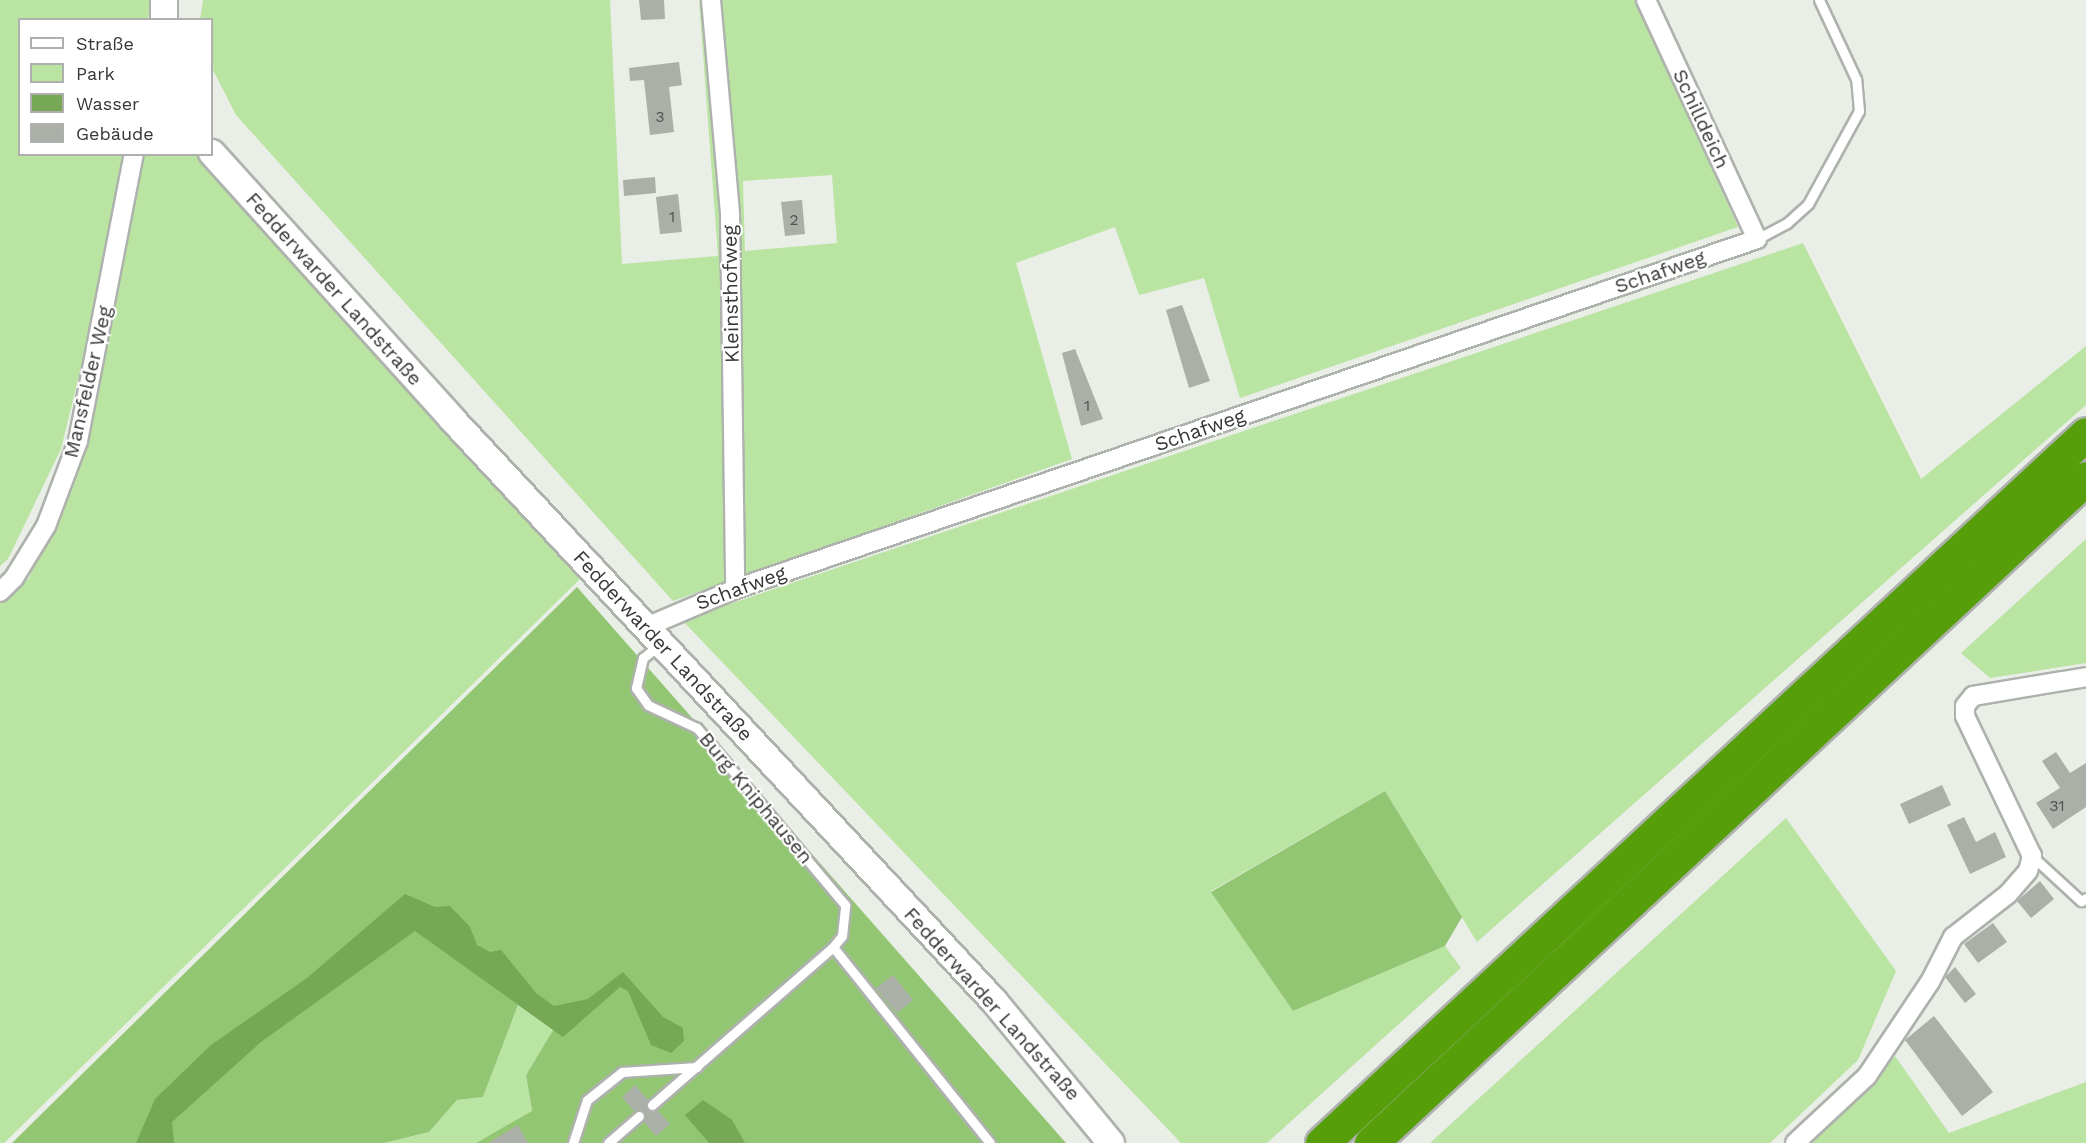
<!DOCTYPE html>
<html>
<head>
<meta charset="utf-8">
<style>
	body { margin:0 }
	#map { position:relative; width:2086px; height:1143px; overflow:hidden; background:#e9eee7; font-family:"Work Sans",sans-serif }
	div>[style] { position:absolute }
	.green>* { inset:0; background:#bae4a2 }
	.forest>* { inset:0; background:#92c673 }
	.water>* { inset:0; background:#76a856 }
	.building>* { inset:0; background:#aaafa8 }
	.roads { filter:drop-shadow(2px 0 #aeb2ac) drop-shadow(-2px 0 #aeb2ac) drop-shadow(0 2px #aeb2ac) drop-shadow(0 -2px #aeb2ac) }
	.lane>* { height:9px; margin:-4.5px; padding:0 4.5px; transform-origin:4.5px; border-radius:4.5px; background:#fff }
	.street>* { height:18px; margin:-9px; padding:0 9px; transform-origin:9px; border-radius:9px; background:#fff }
	.secondary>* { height:26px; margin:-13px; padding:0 13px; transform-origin:13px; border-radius:13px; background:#fff }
	.highway>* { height:33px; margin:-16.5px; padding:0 16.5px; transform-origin:16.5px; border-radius:16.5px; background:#569f0b }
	span { translate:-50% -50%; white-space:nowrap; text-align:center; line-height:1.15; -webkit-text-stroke:4.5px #fff; paint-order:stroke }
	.number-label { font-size:16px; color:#535652 }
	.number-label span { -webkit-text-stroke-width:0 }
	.street-label { font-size:20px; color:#363835 }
	.legend { position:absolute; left:18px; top:18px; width:195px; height:138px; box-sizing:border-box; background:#fff; border:2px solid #afafae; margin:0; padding:8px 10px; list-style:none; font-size:18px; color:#363835 }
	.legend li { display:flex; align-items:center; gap:12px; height:30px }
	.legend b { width:30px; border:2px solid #afafae }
</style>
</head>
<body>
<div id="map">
	<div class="green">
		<i style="clip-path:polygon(0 0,151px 0,148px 19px,20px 20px,20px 154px,125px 155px,107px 262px,61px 449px,8px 559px,0 566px)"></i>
		<i style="clip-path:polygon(evenodd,203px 0,610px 0,622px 264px,718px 256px,699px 0,1637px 0,1738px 227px,1240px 398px,1204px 278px,1139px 295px,1115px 227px,1016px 263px,1072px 459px,673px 601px,236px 115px,212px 68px,212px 20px,200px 20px,203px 0,832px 175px,837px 243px,745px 251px,743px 181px,832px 175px)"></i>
		<i style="clip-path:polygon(143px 154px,203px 155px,582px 577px,4px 1143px,0 1143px,0 604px,29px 578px,87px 443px)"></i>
		<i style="clip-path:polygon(1803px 243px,1921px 479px,2086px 346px,2086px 405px,1477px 942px,1385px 791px,1211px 891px,1293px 1011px,1445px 946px,1461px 968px,1267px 1143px,1181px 1143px,682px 620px)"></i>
		<i style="clip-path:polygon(2086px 539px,2086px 663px,1990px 678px,1961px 653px)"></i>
		<i style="clip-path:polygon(1786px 818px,1896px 971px,1858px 1060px,1770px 1143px,1430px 1143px)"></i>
		<i style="clip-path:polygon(518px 1005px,553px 1030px,526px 1075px,532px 1112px,476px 1143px,384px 1143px,429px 1132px,457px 1100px,483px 1097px)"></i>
		<i style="clip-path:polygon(1895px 1056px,1949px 1133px,2086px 1082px,2086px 1143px,1812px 1143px)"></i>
	</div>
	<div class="forest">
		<i style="clip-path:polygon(577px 587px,1066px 1143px,476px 1143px,532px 1111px,526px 1075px,553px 1030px,518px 1005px,483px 1097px,457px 1100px,429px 1132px,384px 1143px,12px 1143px)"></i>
		<i style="clip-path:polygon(1385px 791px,1462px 917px,1445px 946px,1293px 1011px,1211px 892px)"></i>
	</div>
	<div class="water">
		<i style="clip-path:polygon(405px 894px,435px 907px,450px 906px,470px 927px,477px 945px,490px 952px,501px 950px,536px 993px,554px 1006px,588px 999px,623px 972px,663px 1017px,683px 1028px,684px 1041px,671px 1053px,651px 1045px,628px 991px,620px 987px,563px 1037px,415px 931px,261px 1042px,172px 1122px,174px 1143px,136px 1143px,155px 1099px,211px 1045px,307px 978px)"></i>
		<i style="clip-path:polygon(703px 1100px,732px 1120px,745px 1143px,709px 1143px,685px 1115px)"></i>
	</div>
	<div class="building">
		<i style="clip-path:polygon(639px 0,664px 0,665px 19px,641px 20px)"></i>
		<i style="clip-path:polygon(679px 62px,682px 85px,669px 87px,674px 132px,650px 135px,644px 80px,630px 81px,629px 68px)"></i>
		<i style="clip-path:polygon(655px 177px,656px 193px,624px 196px,623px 180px)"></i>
		<i style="clip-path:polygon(678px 194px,682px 232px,660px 234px,656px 197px)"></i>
		<i style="clip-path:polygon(802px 200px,805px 234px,785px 236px,781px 202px)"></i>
		<i style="clip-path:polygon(1182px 305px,1210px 381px,1189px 388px,1166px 310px)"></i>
		<i style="clip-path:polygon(1075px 349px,1103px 419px,1081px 426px,1062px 353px)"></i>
		<i style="clip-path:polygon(2056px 752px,2070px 773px,2086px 763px,2086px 807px,2053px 829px,2036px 803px,2060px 788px,2042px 761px)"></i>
		<i style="clip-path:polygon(1942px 785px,1951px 805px,1909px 824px,1900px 804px)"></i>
		<i style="clip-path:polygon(1964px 817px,1976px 842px,1995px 832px,2006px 857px,1970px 874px,1947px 825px)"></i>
		<i style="clip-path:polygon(2040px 881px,2054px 899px,2031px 918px,2017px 901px)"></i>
		<i style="clip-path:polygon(1993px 923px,2007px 942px,1978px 963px,1964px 944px)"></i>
		<i style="clip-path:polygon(1955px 967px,1976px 994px,1965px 1003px,1945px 977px)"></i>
		<i style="clip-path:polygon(893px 975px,913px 1000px,897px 1013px,876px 988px)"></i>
		<i style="clip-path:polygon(1934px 1016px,1993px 1092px,1962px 1116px,1905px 1040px)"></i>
		<i style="clip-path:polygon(635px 1085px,648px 1100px,647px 1110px,657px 1110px,670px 1124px,656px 1136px,643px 1121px,644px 1111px,634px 1111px,622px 1097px)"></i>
		<i style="clip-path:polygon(518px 1125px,528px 1143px,488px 1143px)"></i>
	</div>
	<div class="roads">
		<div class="lane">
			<i style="left:1757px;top:239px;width:34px;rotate:-28deg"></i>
			<i style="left:1787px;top:223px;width:28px;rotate:-42deg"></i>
			<i style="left:1808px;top:204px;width:106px;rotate:-61.3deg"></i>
			<i style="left:1859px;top:111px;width:32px;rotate:-95deg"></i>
			<i style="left:1856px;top:79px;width:87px;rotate:-115.1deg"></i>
			<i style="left:2032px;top:856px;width:67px;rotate:42.6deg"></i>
			<i style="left:2081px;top:901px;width:6px;rotate:-31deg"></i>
			<i style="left:833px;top:947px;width:251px;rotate:51.3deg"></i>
			<i style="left:652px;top:1105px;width:240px;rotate:-41.1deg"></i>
			<i style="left:833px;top:947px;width:14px;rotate:-51deg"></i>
			<i style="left:842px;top:936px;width:31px;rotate:-84deg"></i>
			<i style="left:845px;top:905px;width:231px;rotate:-129.9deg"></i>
			<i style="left:697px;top:728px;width:54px;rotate:-154.9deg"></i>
			<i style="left:648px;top:705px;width:21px;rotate:-125deg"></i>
			<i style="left:636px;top:688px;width:31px;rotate:-77deg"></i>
			<i style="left:643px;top:658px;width:21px;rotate:-39deg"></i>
			<i style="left:573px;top:1143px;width:45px;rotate:-72deg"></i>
			<i style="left:587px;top:1100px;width:45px;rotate:-38.7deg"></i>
			<i style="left:622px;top:1072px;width:75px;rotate:-3.8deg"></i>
			<i style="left:608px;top:1143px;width:41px;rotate:-41.1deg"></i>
		</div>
		<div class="street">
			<i style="left:711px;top:0;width:215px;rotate:84.9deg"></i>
			<i style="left:730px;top:214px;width:375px;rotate:89.2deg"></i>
			<i style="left:0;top:592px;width:20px;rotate:-45deg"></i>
			<i style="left:14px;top:578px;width:61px;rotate:-58.4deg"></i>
			<i style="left:46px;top:526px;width:91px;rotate:-69.4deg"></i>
			<i style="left:78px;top:441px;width:292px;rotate:-79deg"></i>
			<i style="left:646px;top:627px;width:97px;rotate:-23.1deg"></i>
			<i style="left:735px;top:589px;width:1080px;rotate:-18.9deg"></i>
			<i style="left:1757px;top:239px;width:264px;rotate:-114.9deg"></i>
			<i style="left:1795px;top:1143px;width:98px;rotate:-42.9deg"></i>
			<i style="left:1867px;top:1076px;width:113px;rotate:-56.2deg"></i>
			<i style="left:1930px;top:982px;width:51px;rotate:-62.9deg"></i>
			<i style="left:1953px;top:937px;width:70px;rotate:-38deg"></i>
			<i style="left:2008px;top:894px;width:30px;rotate:-49deg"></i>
			<i style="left:2028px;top:871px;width:16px;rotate:-75deg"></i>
			<i style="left:2032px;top:856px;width:155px;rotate:-115.6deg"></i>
			<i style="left:1965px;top:716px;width:10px;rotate:-90deg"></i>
			<i style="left:1965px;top:706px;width:13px;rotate:-51deg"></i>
			<i style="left:1973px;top:696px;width:115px;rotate:-9.5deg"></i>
		</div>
		<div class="secondary">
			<i style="left:164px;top:20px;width:20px;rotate:-90deg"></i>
			<i style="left:212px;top:153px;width:358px;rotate:47.9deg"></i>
			<i style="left:452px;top:419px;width:795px;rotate:47.04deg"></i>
			<i style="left:994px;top:1001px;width:184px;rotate:50.5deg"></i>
		</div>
		<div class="highway">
			<i style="left:1322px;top:1143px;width:1042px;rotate:-42.86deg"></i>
			<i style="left:1371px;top:1143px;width:976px;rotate:-42.92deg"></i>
		</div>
	</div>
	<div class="number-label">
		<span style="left:660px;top:117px">3</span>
		<span style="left:672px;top:217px">1</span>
		<span style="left:794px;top:220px">2</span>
		<span style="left:1087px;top:406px">1</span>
		<span style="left:2057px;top:806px">31</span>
	</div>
	<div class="street-label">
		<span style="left:1701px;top:119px;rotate:65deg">Schilldeich</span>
		<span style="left:1660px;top:272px;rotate:-19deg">Schafweg</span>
		<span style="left:334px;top:289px;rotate:48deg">Fedderwarder Landstraße</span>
		<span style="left:731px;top:294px;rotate:-91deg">Kleinsthofweg</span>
		<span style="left:88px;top:382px;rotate:-77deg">Mansfelder Weg</span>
		<span style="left:1200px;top:430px;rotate:-19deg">Schafweg</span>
		<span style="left:741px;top:588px;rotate:-20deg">Schafweg</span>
		<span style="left:663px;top:646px;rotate:47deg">Fedderwarder Landstraße</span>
		<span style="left:756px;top:798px;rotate:50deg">Burg Kniphausen</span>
		<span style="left:992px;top:1004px;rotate:48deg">Fedderwarder Landstraße</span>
	</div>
	<ul class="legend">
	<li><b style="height:8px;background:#fff"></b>Straße</li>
	<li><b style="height:16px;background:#bae4a2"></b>Park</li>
	<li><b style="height:16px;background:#76a856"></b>Wasser</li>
	<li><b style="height:16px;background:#aaafa8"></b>Gebäude</li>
	</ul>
</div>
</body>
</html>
